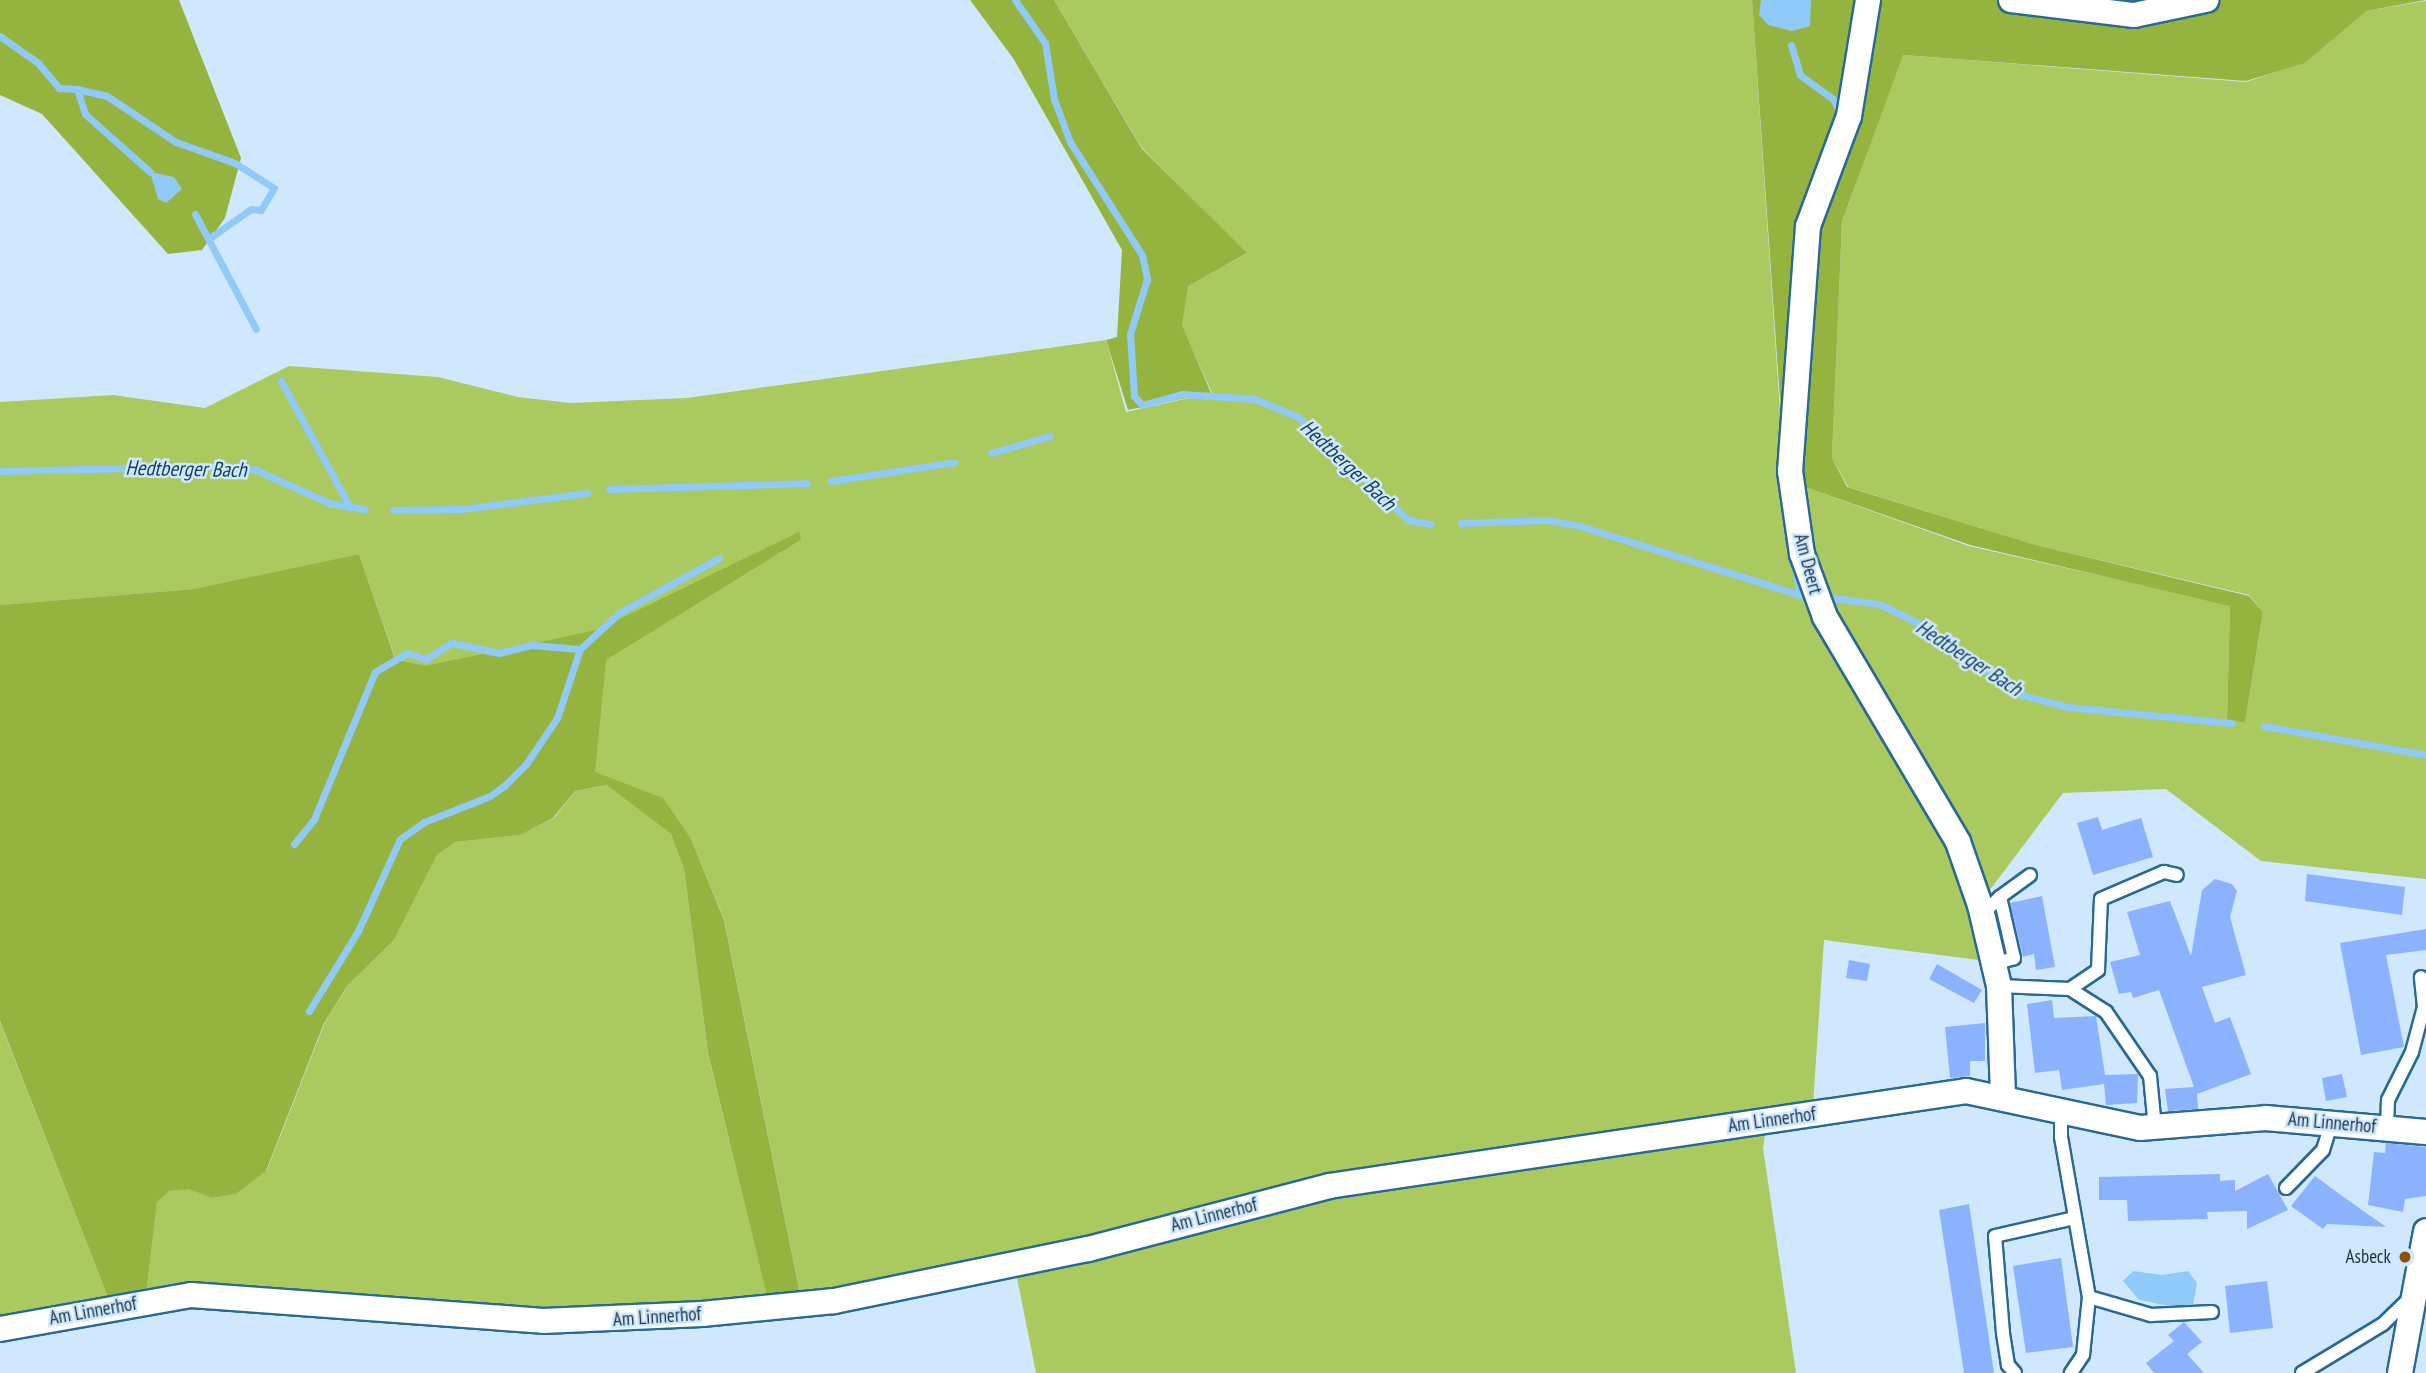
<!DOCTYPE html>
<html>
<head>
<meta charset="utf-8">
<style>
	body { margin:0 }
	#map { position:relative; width:2426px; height:1373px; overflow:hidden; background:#cfe8fd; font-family:"PT Sans Narrow",sans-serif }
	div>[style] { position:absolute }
	.green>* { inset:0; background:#aac95e }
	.forest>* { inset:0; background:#94b43f }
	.water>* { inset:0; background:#90caf8 }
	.stream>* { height:7px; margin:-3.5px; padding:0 3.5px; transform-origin:3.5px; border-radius:3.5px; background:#90caf8 }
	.building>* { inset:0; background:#8ab2fe }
	.roads { filter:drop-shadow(2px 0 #286996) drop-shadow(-2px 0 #286996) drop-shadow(0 2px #286996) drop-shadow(0 -2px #286996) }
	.service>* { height:12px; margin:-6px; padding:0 6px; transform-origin:6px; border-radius:6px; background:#fff }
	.minor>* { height:24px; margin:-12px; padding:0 12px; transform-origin:12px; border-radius:12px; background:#fff }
	.dots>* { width:19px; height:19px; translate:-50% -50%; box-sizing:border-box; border:4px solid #cfe8fd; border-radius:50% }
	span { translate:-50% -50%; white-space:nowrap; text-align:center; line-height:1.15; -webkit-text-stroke:5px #cfe8fd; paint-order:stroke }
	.street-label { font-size:19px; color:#183347 }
	.poi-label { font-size:19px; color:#183347 }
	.right { translate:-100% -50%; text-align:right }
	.water-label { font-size:21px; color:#103d5b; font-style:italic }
</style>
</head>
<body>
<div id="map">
	<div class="green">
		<i style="clip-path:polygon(1054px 0,1752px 0,1783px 456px,1799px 565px,1954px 842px,1986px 961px,1824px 940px,1813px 1105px,801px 1297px,724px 919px,691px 839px,594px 772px,605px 660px,801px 540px,587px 643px,425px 667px,395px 658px,359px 554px,195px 589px,0 605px,0 402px,113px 395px,205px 408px,289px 366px,438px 377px,518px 397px,570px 403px,687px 398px,1106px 340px,1126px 412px,1212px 393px,1181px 324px,1187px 286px,1246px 254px,1142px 148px)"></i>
		<i style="clip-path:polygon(2426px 1px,2426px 879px,2261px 861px,2166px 789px,2063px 793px,1983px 899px,1820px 592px,1799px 485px,1969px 546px,2230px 605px,2227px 720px,2245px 723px,2263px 612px,2249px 595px,2036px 545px,1848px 487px,1832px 458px,1842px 223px,1902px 55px,2246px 82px,2306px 62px,2365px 11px)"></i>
		<i style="clip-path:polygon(608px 785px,671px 834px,684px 869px,708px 1054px,768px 1299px,519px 1312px,146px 1295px,157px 1200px,168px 1191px,188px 1188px,212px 1198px,236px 1194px,267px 1170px,325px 1022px,349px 984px,394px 940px,437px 855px,456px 842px,519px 835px,554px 818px,575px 791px)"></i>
		<i style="clip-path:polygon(0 1022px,109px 1300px,0 1322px)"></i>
		<i style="clip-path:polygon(1766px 1129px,1763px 1148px,1796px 1373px,1036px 1373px,1016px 1273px,1333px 1195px)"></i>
	</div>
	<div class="forest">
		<i style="clip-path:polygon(0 0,179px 0,241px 158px,225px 218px,202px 250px,168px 254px,42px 114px,0 95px)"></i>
		<i style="clip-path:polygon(970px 0,1054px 0,1142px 149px,1247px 253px,1188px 286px,1182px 325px,1211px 393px,1128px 410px,1106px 340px,1117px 337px,1122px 250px,1013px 58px)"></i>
		<i style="clip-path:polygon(1752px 0,2426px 0,2366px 11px,2305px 63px,2246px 81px,1903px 55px,1842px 222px,1832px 458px,1847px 487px,2036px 545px,2249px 596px,2263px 612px,2245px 723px,2227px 720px,2230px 606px,1970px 545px,1799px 485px,1783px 442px)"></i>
		<i style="clip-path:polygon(799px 532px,801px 540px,606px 660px,595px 772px,663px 798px,691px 839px,724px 920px,801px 1298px,768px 1300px,708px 1053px,684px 869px,671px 834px,607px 785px,575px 791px,553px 818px,520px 835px,456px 842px,437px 855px,394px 940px,348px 985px,324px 1023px,266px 1171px,236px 1194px,212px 1198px,189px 1189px,169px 1191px,157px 1202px,146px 1295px,109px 1300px,0 1021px,0 605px,194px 589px,359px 554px,395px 659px,425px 666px,597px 630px)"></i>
	</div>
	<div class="water">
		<i style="clip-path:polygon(1761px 0,1811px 0,1810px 26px,1792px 31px,1768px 25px,1759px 15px)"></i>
		<i style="clip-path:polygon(150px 172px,174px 177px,182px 189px,166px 203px,158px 199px)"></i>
		<i style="clip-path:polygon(2133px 1271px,2162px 1275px,2188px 1271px,2197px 1283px,2193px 1305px,2185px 1309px,2139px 1300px,2123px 1281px)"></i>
	</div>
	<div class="stream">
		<i style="left:1015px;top:0;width:52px;rotate:55.1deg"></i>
		<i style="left:1045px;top:43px;width:57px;rotate:80.9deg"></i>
		<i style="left:1054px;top:99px;width:46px;rotate:69.6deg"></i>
		<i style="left:1070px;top:142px;width:134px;rotate:57.5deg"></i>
		<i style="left:1142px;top:255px;width:25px;rotate:78deg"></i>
		<i style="left:1147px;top:279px;width:58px;rotate:107.2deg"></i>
		<i style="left:1130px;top:334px;width:62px;rotate:86.3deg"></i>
		<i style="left:1134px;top:396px;width:12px;rotate:48deg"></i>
		<i style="left:1142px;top:405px;width:41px;rotate:-15.4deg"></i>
		<i style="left:1182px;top:394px;width:73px;rotate:3.9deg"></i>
		<i style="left:1255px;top:399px;width:47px;rotate:22.7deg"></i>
		<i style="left:1298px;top:417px;width:151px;rotate:43.1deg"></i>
		<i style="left:1408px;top:520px;width:23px;rotate:10deg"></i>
		<i style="left:0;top:36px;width:47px;rotate:35.4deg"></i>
		<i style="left:38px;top:63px;width:33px;rotate:50deg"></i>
		<i style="left:59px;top:88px;width:18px;rotate:3deg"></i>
		<i style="left:77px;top:89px;width:26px;rotate:72deg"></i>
		<i style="left:85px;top:114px;width:87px;rotate:41.7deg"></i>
		<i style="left:1791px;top:45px;width:31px;rotate:73deg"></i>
		<i style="left:1800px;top:75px;width:41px;rotate:36deg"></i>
		<i style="left:1833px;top:99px;width:18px;rotate:63deg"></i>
		<i style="left:77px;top:89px;width:31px;rotate:13deg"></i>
		<i style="left:107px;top:96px;width:83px;rotate:33.7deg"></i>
		<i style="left:176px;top:142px;width:63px;rotate:19.6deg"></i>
		<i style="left:235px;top:163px;width:46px;rotate:32.7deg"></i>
		<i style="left:274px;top:188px;width:26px;rotate:121deg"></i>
		<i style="left:261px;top:210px;width:10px;rotate:-174deg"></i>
		<i style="left:251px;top:209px;width:49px;rotate:145deg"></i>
		<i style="left:195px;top:214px;width:130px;rotate:62.1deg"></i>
		<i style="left:281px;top:381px;width:144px;rotate:61.3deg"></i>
		<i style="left:991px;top:453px;width:61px;rotate:-16.1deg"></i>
		<i style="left:0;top:471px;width:220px;rotate:-1.3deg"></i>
		<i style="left:220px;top:466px;width:36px;rotate:6deg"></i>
		<i style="left:256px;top:470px;width:80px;rotate:24.3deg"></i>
		<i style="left:329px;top:503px;width:36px;rotate:10deg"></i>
		<i style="left:830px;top:481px;width:126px;rotate:-8.6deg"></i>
		<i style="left:609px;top:489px;width:198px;rotate:-1.7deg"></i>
		<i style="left:393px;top:510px;width:69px;rotate:-0.8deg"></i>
		<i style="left:462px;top:509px;width:126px;rotate:-7.3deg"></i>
		<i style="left:1461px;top:523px;width:86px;rotate:-2deg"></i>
		<i style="left:1547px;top:520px;width:34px;rotate:10deg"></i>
		<i style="left:1580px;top:526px;width:231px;rotate:17.4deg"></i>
		<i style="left:1800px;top:595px;width:76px;rotate:-100.6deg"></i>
		<i style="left:1834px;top:598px;width:45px;rotate:7.6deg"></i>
		<i style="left:1879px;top:604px;width:43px;rotate:26deg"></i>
		<i style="left:1918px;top:623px;width:126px;rotate:34.7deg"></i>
		<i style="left:2022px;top:695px;width:48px;rotate:14.6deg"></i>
		<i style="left:2068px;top:707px;width:164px;rotate:5.6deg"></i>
		<i style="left:2264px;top:726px;width:165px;rotate:10.1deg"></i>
		<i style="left:294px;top:844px;width:32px;rotate:-51deg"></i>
		<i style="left:314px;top:819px;width:159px;rotate:-67.5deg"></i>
		<i style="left:375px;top:672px;width:9px;rotate:-32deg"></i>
		<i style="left:383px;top:667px;width:28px;rotate:-30deg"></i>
		<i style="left:407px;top:653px;width:20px;rotate:18deg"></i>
		<i style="left:426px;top:659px;width:31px;rotate:-32deg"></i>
		<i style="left:452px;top:643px;width:48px;rotate:12deg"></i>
		<i style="left:499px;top:653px;width:34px;rotate:-14deg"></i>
		<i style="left:532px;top:645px;width:48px;rotate:4.8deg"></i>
		<i style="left:309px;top:1011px;width:94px;rotate:-58.5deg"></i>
		<i style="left:358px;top:931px;width:101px;rotate:-65.5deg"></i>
		<i style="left:400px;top:839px;width:29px;rotate:-35deg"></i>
		<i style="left:424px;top:822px;width:71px;rotate:-21.5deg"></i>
		<i style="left:490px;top:796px;width:19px;rotate:-36deg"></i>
		<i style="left:505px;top:785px;width:30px;rotate:-45deg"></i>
		<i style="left:526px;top:764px;width:55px;rotate:-56deg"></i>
		<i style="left:557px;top:718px;width:73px;rotate:-71.6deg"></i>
		<i style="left:580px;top:649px;width:53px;rotate:-42.7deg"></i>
		<i style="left:619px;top:613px;width:114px;rotate:-28.8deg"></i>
	</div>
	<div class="building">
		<i style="clip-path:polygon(2098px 817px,2102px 830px,2141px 818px,2153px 857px,2093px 875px,2077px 823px)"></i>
		<i style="clip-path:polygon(2307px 874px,2405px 887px,2402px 915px,2305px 901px)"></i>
		<i style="clip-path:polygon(2215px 879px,2232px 884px,2237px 891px,2230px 917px,2246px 975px,2202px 987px,2215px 1023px,2230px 1017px,2251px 1074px,2197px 1094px,2198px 1109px,2168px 1111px,2165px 1089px,2194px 1087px,2159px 990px,2133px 998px,2131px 992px,2119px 994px,2110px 962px,2140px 955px,2127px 912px,2170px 901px,2191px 956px,2202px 890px)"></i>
		<i style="clip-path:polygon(2042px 896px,2055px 967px,2036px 970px,2034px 954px,2023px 957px,2010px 903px)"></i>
		<i style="clip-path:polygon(2426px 929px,2426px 950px,2386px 955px,2404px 1047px,2361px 1055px,2340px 943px)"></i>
		<i style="clip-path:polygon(1849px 960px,1870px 964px,1867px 981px,1846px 978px)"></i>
		<i style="clip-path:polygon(1937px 964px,1982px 990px,1974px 1003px,1929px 979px)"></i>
		<i style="clip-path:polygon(2052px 1000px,2054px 1018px,2096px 1016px,2105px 1075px,2138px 1074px,2137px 1103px,2106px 1105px,2104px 1084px,2062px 1090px,2059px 1070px,2035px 1073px,2027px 1004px)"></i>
		<i style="clip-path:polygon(1985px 1023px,1985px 1061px,1970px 1061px,1970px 1076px,1950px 1078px,1945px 1027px)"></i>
		<i style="clip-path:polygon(2342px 1074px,2347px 1097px,2326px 1101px,2322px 1078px)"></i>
		<i style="clip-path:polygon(2386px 1143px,2426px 1147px,2426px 1196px,2405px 1199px,2403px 1212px,2368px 1205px,2374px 1152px,2385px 1153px)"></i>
		<i style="clip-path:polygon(2220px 1174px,2220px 1181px,2235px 1180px,2235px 1191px,2268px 1174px,2288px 1210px,2247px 1229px,2247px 1211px,2207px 1212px,2208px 1219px,2128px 1221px,2127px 1200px,2099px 1200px,2099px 1177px)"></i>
		<i style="clip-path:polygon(2315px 1176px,2338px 1193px,2386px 1227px,2327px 1224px,2323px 1229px,2291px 1206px)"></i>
		<i style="clip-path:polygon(1969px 1204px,1994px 1373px,1964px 1373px,1939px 1210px)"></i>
		<i style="clip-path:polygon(2061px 1258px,2073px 1347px,2026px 1353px,2013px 1266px)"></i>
		<i style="clip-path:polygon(2267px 1281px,2273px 1328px,2230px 1333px,2225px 1286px)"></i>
		<i style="clip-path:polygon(2184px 1322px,2202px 1342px,2187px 1354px,2204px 1373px,2154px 1373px,2146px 1363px,2174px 1341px,2168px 1335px)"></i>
	</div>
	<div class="roads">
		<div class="service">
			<i style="left:2000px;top:897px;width:37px;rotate:-36deg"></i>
			<i style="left:1982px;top:915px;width:25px;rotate:-45deg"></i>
			<i style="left:2000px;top:897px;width:63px;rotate:77.1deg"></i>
			<i style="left:2014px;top:958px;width:21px;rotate:163deg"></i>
			<i style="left:1999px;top:986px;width:71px;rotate:2.4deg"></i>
			<i style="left:2070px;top:989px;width:34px;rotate:-34deg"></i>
			<i style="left:2098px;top:970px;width:71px;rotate:-87.6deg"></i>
			<i style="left:2101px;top:899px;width:69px;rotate:-23.2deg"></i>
			<i style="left:2164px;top:872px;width:13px;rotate:13deg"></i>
			<i style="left:2070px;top:989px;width:43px;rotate:32.6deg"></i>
			<i style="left:2106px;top:1012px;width:78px;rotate:55.5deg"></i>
			<i style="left:2150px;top:1076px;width:52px;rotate:84.5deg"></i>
			<i style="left:2061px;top:1110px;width:27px;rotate:90deg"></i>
			<i style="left:2061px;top:1137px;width:162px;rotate:80.1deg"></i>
			<i style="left:2089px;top:1297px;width:58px;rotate:95.9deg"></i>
			<i style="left:2083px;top:1355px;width:22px;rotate:124deg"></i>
			<i style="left:2387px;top:1128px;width:28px;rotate:-88deg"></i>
			<i style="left:2388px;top:1100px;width:54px;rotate:-63.4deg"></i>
			<i style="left:2412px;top:1052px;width:47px;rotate:-75.1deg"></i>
			<i style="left:2424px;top:1007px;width:30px;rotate:-96deg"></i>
			<i style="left:2286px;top:1188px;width:53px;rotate:-45.8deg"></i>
			<i style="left:2323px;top:1150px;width:28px;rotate:-73deg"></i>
			<i style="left:2089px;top:1297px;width:65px;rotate:16.2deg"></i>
			<i style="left:2151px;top:1315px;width:61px;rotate:-2.8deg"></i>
			<i style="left:2015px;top:1373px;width:11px;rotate:-131deg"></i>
			<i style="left:2008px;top:1365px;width:32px;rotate:-99deg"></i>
			<i style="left:2003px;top:1333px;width:97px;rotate:-94.7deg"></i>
			<i style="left:1995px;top:1236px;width:81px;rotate:-12.8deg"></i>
			<i style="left:2302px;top:1373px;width:95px;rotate:-31.2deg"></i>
			<i style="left:2383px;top:1324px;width:37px;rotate:-44deg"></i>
		</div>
		<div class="minor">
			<i style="left:1868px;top:0;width:118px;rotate:99.3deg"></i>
			<i style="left:1849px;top:116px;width:117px;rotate:110.4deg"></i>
			<i style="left:1808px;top:226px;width:246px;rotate:94.2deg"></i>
			<i style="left:1790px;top:471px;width:84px;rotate:81.8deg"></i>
			<i style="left:1802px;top:554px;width:67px;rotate:69.9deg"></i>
			<i style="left:1825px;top:617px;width:261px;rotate:59.4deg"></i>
			<i style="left:1958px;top:842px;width:67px;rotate:70.8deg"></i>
			<i style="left:1980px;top:905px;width:83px;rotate:76.8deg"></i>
			<i style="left:1999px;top:986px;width:109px;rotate:87.9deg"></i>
			<i style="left:2011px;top:0;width:124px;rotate:7deg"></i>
			<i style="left:2134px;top:15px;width:74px;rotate:-11.8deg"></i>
			<i style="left:0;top:1329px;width:194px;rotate:-10.1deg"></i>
			<i style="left:191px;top:1295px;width:353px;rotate:4.2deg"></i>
			<i style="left:543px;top:1321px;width:159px;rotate:-2.5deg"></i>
			<i style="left:702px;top:1314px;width:133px;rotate:-5.6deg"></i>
			<i style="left:834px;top:1301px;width:259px;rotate:-11.6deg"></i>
			<i style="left:1088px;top:1249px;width:249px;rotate:-14.6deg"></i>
			<i style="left:1329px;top:1186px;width:644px;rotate:-8.48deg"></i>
			<i style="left:1966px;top:1091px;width:178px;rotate:12deg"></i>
			<i style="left:2140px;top:1128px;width:126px;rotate:-4.5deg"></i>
			<i style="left:2266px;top:1118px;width:161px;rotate:5deg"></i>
			<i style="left:2400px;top:1373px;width:144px;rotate:-79.6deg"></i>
		</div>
	</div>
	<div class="dots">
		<i style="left:2405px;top:1257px;background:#8b510b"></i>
	</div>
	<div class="street-label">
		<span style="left:1808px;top:564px;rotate:75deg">Am Deert</span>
		<span style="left:1772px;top:1120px;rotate:-8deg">Am Linnerhof</span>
		<span style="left:2332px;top:1123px;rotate:5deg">Am Linnerhof</span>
		<span style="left:1214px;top:1215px;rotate:-14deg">Am Linnerhof</span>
		<span style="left:93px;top:1311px;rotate:-10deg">Am Linnerhof</span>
		<span style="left:657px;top:1317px;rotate:-4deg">Am Linnerhof</span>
	</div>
	<div class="poi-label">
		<span class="right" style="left:2391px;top:1257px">Asbeck</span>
	</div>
	<div class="water-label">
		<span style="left:1348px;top:465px;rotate:43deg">Hedtberger Bach</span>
		<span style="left:186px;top:469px;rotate:1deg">Hedtberger Bach</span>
		<span style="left:1969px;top:658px;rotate:33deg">Hedtberger Bach</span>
	</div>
</div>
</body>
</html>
